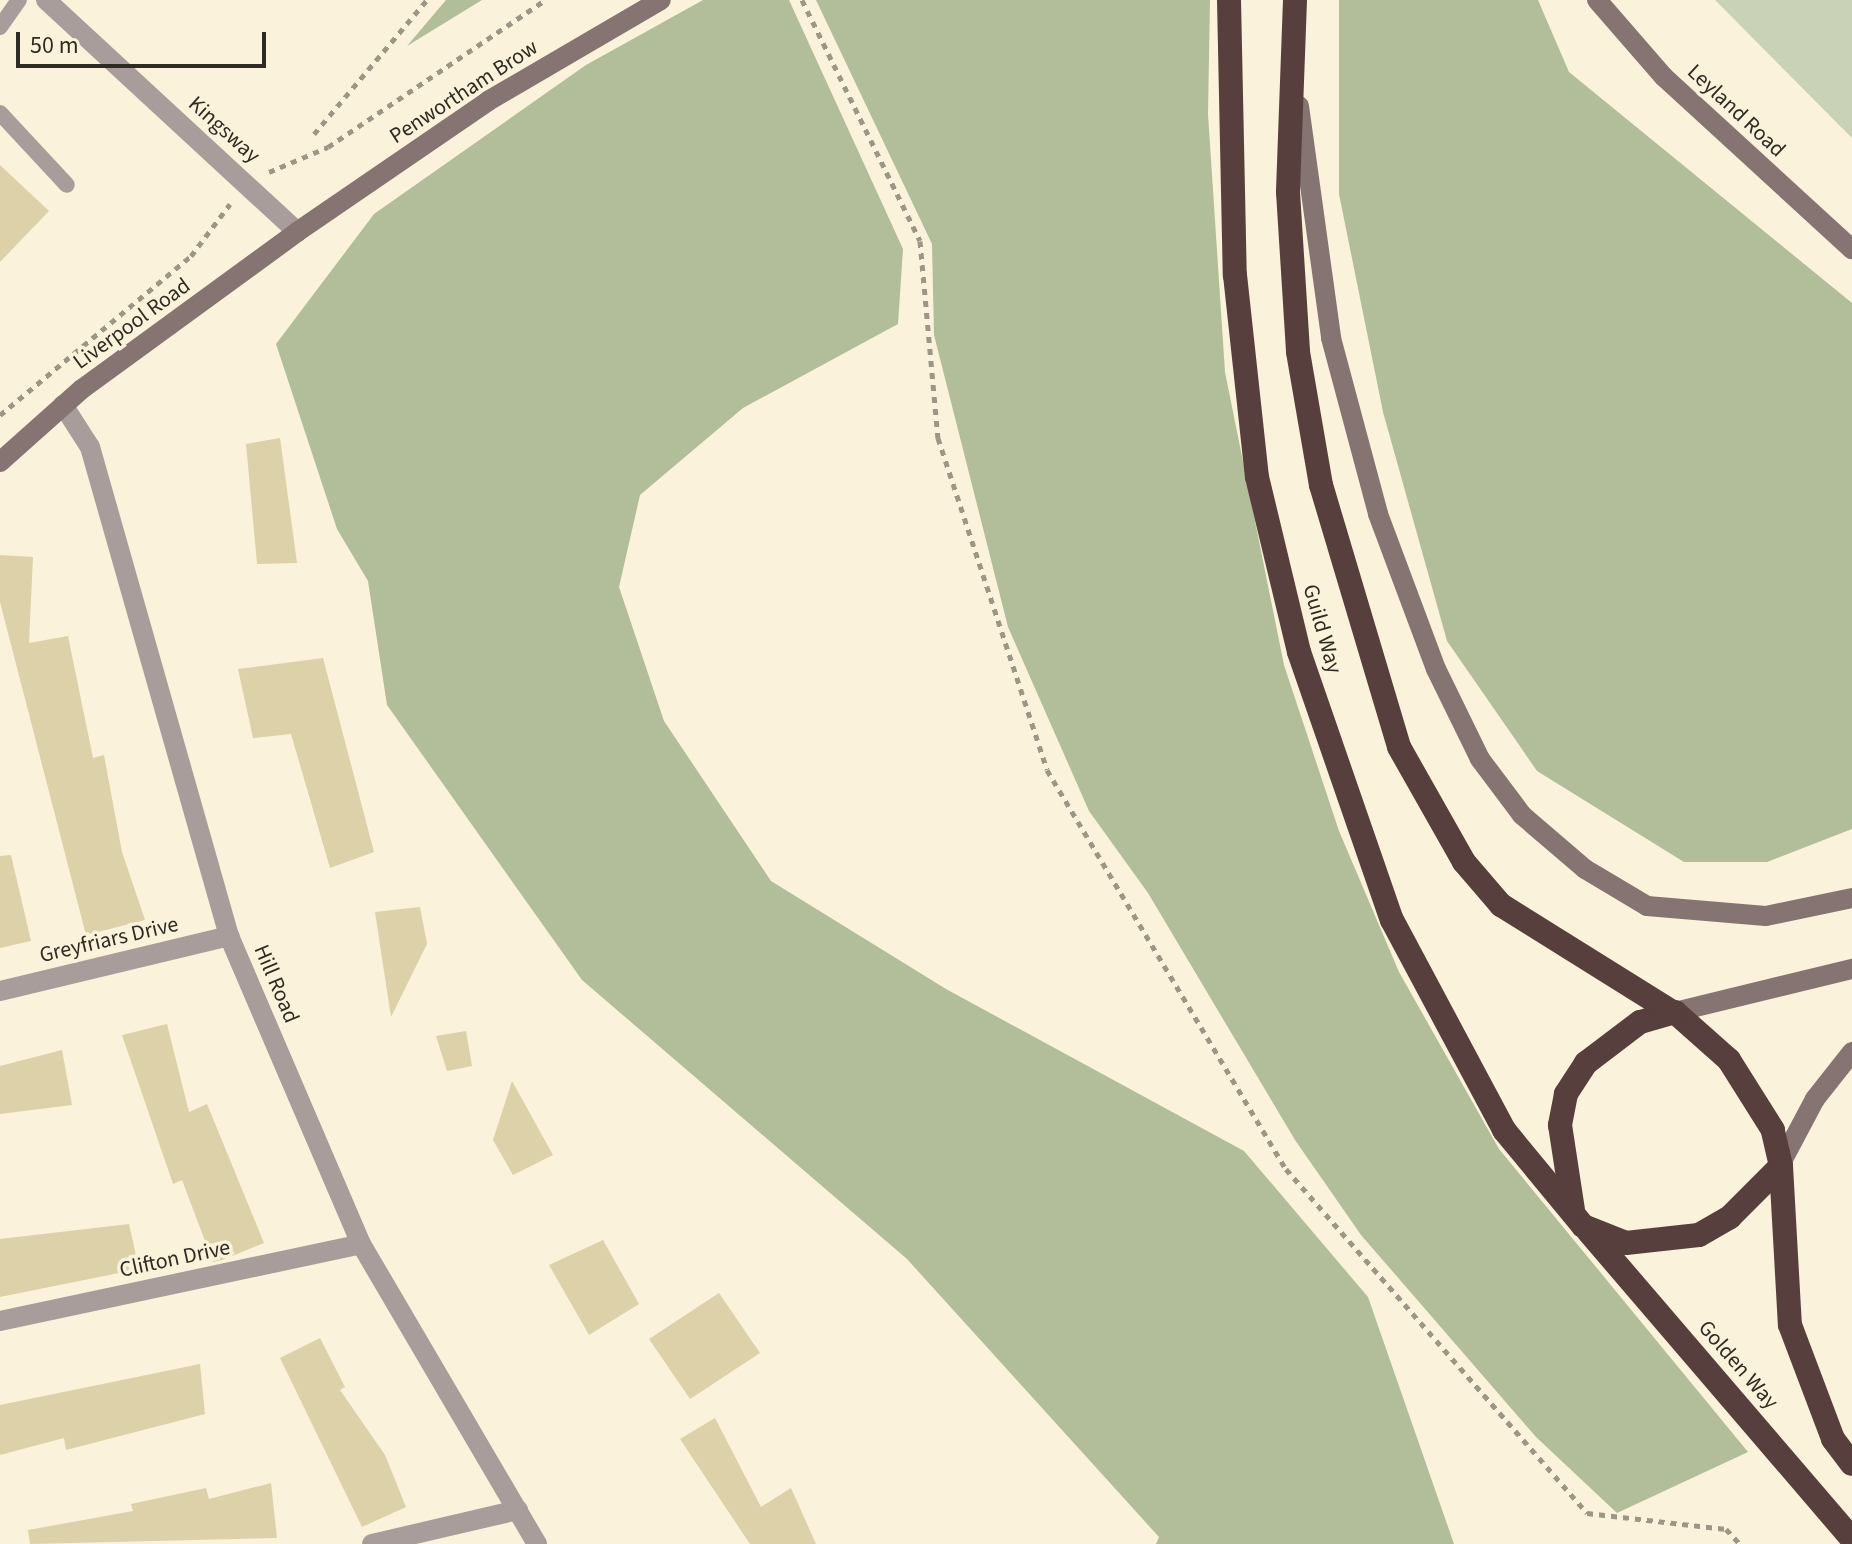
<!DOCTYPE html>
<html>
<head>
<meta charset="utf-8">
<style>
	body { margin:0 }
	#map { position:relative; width:1852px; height:1544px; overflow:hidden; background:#faf2da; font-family:"Source Sans 3",sans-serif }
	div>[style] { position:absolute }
	.green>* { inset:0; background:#c9d2b6 }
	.forest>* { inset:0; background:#b2be99 }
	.building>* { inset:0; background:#ddd1aa }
	.path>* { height:5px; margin-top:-2.5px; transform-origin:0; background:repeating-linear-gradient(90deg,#9b9685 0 6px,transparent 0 12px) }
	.lane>* { height:16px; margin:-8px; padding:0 8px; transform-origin:8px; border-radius:8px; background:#a99d9b }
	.street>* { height:20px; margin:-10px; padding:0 10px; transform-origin:10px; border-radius:10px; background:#a99d9b }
	.secondary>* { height:20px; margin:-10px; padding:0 10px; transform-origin:10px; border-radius:10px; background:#857472 }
	.highway>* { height:24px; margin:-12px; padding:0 12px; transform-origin:12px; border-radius:12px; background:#563f3c }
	span { translate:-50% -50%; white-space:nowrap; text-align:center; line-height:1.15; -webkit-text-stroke:7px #faf2da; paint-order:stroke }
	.street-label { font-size:22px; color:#2e2b22 }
	.scale { position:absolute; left:16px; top:32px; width:250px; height:36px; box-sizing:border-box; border:4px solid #2e2b22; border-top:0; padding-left:10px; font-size:24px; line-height:28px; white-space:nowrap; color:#2e2b22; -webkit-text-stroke:6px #faf2da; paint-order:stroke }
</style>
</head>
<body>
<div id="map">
	<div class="green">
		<i style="clip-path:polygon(1715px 0,1852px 0,1852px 138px)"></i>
	</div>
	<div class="forest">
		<i style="clip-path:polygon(446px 0,482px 0,407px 46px)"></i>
		<i style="clip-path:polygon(703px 0,789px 0,903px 249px,898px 324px,743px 408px,640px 495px,619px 587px,664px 721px,771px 881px,946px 989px,1244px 1151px,1368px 1297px,1454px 1544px,1156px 1544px,1159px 1537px,907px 1259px,582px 980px,387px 705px,368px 581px,337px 529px,276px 344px,374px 214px,586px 65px)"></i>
		<i style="clip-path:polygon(816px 0,1210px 0,1208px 114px,1225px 372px,1284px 665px,1339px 831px,1399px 972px,1499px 1149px,1748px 1452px,1617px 1513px,1536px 1437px,1361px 1235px,1295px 1140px,1148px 893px,1089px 811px,1008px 627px,934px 335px,932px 244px)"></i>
		<i style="clip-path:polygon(1339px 0,1538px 0,1569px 72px,1852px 303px,1852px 829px,1767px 862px,1684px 862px,1537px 771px,1447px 641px,1383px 412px,1339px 194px)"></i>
	</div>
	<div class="building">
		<i style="clip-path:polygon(0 165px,49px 211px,0 262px)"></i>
		<i style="clip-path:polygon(280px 438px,297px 563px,257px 564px,246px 444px)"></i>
		<i style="clip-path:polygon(0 555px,33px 557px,29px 643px,68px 636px,93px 758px,104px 755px,122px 852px,145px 920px,86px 935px,0 602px)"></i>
		<i style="clip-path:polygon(323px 658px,374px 852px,330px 868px,291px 734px,253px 738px,238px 669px)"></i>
		<i style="clip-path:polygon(11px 855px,31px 941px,0 948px,0 856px)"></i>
		<i style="clip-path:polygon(420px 907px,427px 944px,391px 1017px,375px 912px)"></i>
		<i style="clip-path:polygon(167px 1024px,189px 1112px,207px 1104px,264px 1243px,222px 1260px,213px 1262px,182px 1180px,173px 1184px,122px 1035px)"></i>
		<i style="clip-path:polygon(466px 1031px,472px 1066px,447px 1071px,436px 1036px)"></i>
		<i style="clip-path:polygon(62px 1050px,72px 1105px,0 1114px,0 1066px)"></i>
		<i style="clip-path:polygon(512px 1081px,553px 1155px,513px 1175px,493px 1140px)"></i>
		<i style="clip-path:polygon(129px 1224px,139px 1269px,0 1297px,0 1239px)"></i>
		<i style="clip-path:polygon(603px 1240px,639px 1304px,589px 1335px,549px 1265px)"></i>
		<i style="clip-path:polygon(719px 1293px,760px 1353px,690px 1399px,649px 1339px)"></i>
		<i style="clip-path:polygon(320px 1338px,345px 1387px,340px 1390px,385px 1455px,406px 1507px,362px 1527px,280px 1358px)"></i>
		<i style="clip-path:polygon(200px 1364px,205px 1414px,66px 1450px,64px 1438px,0 1455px,0 1405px)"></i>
		<i style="clip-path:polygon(715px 1418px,761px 1507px,791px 1488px,816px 1544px,750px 1544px,680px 1439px)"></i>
		<i style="clip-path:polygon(271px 1483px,277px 1538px,30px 1544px,28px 1530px,133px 1511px,131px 1504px,206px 1488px,209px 1499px)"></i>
	</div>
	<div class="path">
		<i style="left:802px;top:0;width:268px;rotate:63.9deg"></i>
		<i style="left:920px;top:241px;width:198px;rotate:84.8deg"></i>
		<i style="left:938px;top:438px;width:349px;rotate:71.8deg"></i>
		<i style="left:1047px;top:770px;width:465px;rotate:59.1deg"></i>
		<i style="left:1286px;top:1169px;width:457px;rotate:48.8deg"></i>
		<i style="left:1587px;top:1513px;width:140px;rotate:6.6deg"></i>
		<i style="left:1726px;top:1529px;width:21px;rotate:47deg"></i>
		<i style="left:314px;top:134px;width:175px;rotate:-49.9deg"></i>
		<i style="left:269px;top:172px;width:64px;rotate:-23deg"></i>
		<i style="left:328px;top:147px;width:262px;rotate:-34.1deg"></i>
		<i style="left:0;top:415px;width:249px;rotate:-39.8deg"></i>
		<i style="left:191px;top:256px;width:65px;rotate:-53.1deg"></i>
	</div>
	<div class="lane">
		<i style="left:0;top:27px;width:33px;rotate:-55deg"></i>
		<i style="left:0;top:113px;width:98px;rotate:47.1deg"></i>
	</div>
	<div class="street">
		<i style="left:46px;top:0;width:342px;rotate:42.7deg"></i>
		<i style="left:63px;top:405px;width:50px;rotate:57.3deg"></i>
		<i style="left:90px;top:447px;width:508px;rotate:74.13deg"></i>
		<i style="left:229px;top:936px;width:335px;rotate:66.8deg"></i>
		<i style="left:361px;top:1244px;width:348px;rotate:59.6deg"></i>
		<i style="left:0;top:991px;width:236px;rotate:-13.5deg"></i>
		<i style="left:0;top:1321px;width:369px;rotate:-12deg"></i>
		<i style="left:372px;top:1544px;width:150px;rotate:-13.1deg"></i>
	</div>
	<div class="secondary">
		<i style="left:1597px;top:0;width:102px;rotate:49deg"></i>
		<i style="left:1664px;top:77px;width:255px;rotate:42.5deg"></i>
		<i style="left:1299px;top:106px;width:234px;rotate:82.1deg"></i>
		<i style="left:1331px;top:338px;width:182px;rotate:75deg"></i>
		<i style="left:1378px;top:514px;width:165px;rotate:69.5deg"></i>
		<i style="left:1436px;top:669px;width:100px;rotate:63.9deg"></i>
		<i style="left:1480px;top:759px;width:70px;rotate:53.1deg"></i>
		<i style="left:1522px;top:815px;width:83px;rotate:40.6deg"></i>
		<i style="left:1585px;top:869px;width:72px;rotate:30.8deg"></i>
		<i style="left:1647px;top:906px;width:119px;rotate:4.8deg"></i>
		<i style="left:1766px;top:916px;width:88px;rotate:-11.8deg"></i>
		<i style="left:0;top:462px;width:110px;rotate:-41.7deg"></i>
		<i style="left:82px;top:389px;width:266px;rotate:-36.1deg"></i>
		<i style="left:297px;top:232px;width:232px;rotate:-34.4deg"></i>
		<i style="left:488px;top:101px;width:200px;rotate:-30.3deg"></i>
		<i style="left:1675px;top:1012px;width:182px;rotate:-13.7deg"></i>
		<i style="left:1781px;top:1163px;width:72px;rotate:-62deg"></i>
		<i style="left:1815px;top:1099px;width:60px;rotate:-51.8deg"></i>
	</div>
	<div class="highway">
		<i style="left:1229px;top:0;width:275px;rotate:88.8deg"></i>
		<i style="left:1235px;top:275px;width:203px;rotate:83.8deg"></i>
		<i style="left:1257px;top:477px;width:180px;rotate:76.5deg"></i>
		<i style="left:1299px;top:652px;width:284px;rotate:70.9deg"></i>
		<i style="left:1392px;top:920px;width:238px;rotate:61.9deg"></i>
		<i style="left:1504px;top:1130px;width:124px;rotate:50.5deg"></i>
		<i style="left:1583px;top:1226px;width:46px;rotate:21.6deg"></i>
		<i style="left:1626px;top:1243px;width:73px;rotate:-6.3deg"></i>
		<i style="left:1699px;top:1235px;width:36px;rotate:-30deg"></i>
		<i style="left:1730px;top:1217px;width:72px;rotate:-45deg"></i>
		<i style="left:1781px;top:1166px;width:37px;rotate:-103deg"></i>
		<i style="left:1773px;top:1130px;width:83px;rotate:-122.2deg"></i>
		<i style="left:1729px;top:1060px;width:72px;rotate:-138.4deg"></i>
		<i style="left:1675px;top:1012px;width:36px;rotate:164deg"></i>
		<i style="left:1640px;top:1022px;width:68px;rotate:142.8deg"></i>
		<i style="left:1586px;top:1063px;width:37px;rotate:123deg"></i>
		<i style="left:1566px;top:1094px;width:32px;rotate:101deg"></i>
		<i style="left:1560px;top:1125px;width:86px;rotate:81.3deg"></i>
		<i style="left:1295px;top:0;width:192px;rotate:92.1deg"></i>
		<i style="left:1288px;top:192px;width:160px;rotate:86.4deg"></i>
		<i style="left:1298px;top:352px;width:135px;rotate:80.2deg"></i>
		<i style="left:1321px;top:485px;width:273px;rotate:73.4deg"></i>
		<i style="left:1399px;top:747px;width:132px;rotate:60.5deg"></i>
		<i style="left:1464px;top:862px;width:57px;rotate:49.3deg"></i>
		<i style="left:1501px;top:905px;width:202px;rotate:32deg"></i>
		<i style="left:1781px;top:1166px;width:159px;rotate:86.8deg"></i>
		<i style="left:1790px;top:1325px;width:122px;rotate:69.3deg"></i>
		<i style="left:1833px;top:1439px;width:31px;rotate:53deg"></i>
		<i style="left:1588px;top:1231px;width:406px;rotate:49.4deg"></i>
	</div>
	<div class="street-label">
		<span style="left:464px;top:92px;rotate:-33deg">Penwortham Brow</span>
		<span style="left:1736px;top:111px;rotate:43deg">Leyland Road</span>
		<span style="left:224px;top:130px;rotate:42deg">Kingsway</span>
		<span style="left:132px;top:324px;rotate:-36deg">Liverpool Road</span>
		<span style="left:1322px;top:629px;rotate:74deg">Guild Way</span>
		<span style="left:109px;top:940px;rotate:-13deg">Greyfriars Drive</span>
		<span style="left:276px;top:984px;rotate:67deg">Hill Road</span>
		<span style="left:175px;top:1259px;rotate:-12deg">Clifton Drive</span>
		<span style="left:1738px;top:1365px;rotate:49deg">Golden Way</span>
	</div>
	<div class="scale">50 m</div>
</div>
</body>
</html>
